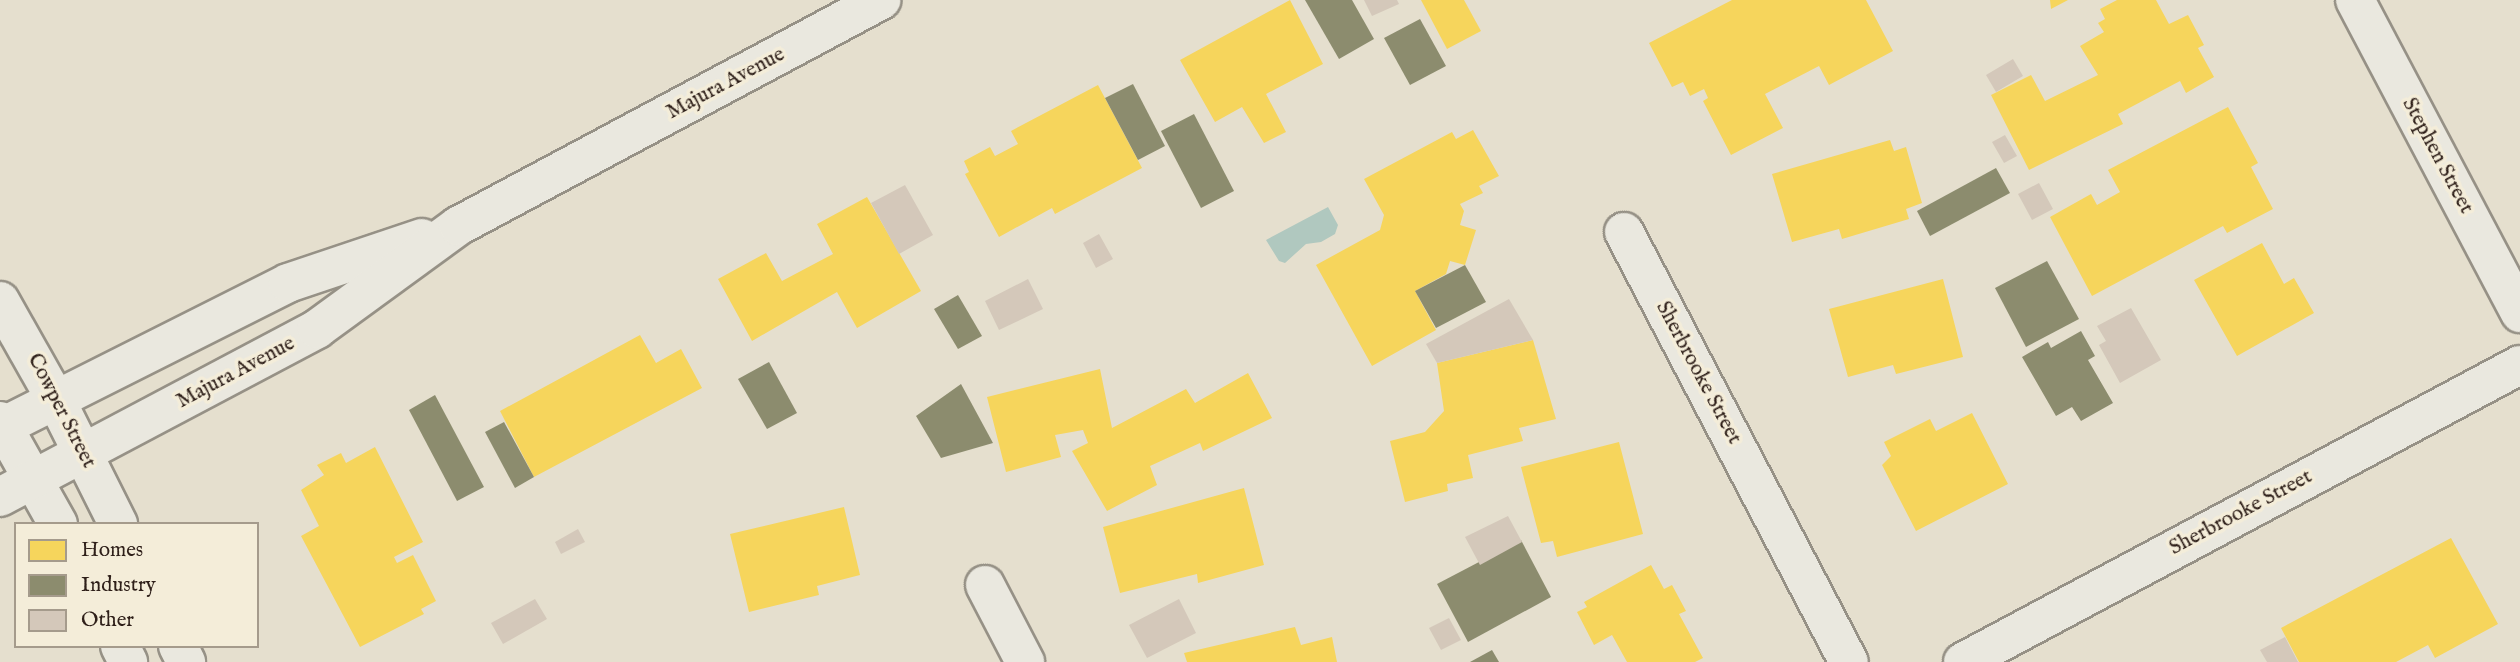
<!DOCTYPE html>
<html>
<head>
<meta charset="utf-8">
<style>
	body { margin:0 }
	#map { position:relative; width:2520px; height:662px; overflow:hidden; background:#e5dfce; font-family:"IM FELL English",serif }
	div>[style] { position:absolute }
	.water>* { inset:0; background:#b0c8bf }
	.homes>* { inset:0; background:#f6d55c }
	.industry>* { inset:0; background:#8c8c6e }
	.building>* { inset:0; background:#d4c8ba }
	.roads { filter:drop-shadow(2px 0 #969186) drop-shadow(-2px 0 #969186) drop-shadow(0 2px #969186) drop-shadow(0 -2px #969186) }
	.minor>* { height:38px; margin:-19px; padding:0 19px; transform-origin:19px; border-radius:19px; background:#eae8df }
	.tertiary>* { height:38px; margin:-19px; padding:0 19px; transform-origin:19px; border-radius:19px; background:#eae8df }
	.secondary>* { height:38px; margin:-19px; padding:0 19px; transform-origin:19px; border-radius:19px; background:#eae8df }
	span { translate:-50% -50%; white-space:nowrap; text-align:center; line-height:1.15; -webkit-text-stroke:7px #f4edd9; paint-order:stroke }
	.street-label { font-size:21px; color:#2e1f19 }
	.legend { position:absolute; left:14px; top:522px; width:245px; height:126px; box-sizing:border-box; background:#f4edd9; border:2px solid #a59b8c; margin:0; padding:9px 12px; list-style:none; font-size:21px; color:#2e1f19 }
	.legend li { display:flex; align-items:center; gap:14px; height:35px }
	.legend b { width:35px; border:2px solid #a59b8c }
</style>
</head>
<body>
<div id="map">
	<div class="water">
		<i style="clip-path:polygon(1328px 207px,1338px 225px,1335px 234px,1321px 242px,1306px 244px,1285px 263px,1279px 261px,1266px 240px)"></i>
	</div>
	<div class="homes">
		<i style="clip-path:polygon(1290px 0,1323px 64px,1266px 94px,1286px 132px,1264px 143px,1242px 107px,1215px 122px,1180px 60px)"></i>
		<i style="clip-path:polygon(1421px 0,1464px 0,1481px 31px,1447px 49px)"></i>
		<i style="clip-path:polygon(1732px 0,1866px 0,1893px 51px,1829px 85px,1819px 66px,1765px 94px,1783px 128px,1731px 155px,1703px 101px,1708px 98px,1704px 89px,1690px 96px,1683px 82px,1672px 87px,1649px 43px)"></i>
		<i style="clip-path:polygon(2050px 0,2068px 0,2051px 9px)"></i>
		<i style="clip-path:polygon(2117px 0,2156px 0,2169px 24px,2188px 15px,2204px 45px,2198px 48px,2214px 77px,2186px 93px,2180px 81px,2118px 114px,2123px 124px,2029px 170px,1991px 95px,2031px 75px,2045px 101px,2098px 75px,2080px 46px,2104px 32px,2098px 23px,2105px 19px,2100px 9px)"></i>
		<i style="clip-path:polygon(1098px 85px,1142px 168px,1055px 214px,1052px 208px,999px 237px,965px 174px,969px 172px,964px 161px,990px 147px,995px 156px,1018px 144px,1011px 131px)"></i>
		<i style="clip-path:polygon(2228px 107px,2258px 163px,2251px 167px,2273px 209px,2227px 233px,2223px 226px,2092px 296px,2050px 217px,2091px 194px,2097px 205px,2120px 192px,2108px 170px)"></i>
		<i style="clip-path:polygon(1473px 130px,1499px 176px,1479px 186px,1483px 193px,1460px 204px,1464px 211px,1460px 225px,1476px 230px,1465px 265px,1450px 261px,1446px 274px,1415px 291px,1436px 330px,1372px 366px,1316px 265px,1380px 230px,1384px 215px,1364px 179px,1452px 132px,1456px 139px)"></i>
		<i style="clip-path:polygon(1890px 140px,1894px 151px,1906px 147px,1922px 203px,1906px 209px,1909px 219px,1842px 239px,1839px 229px,1792px 242px,1772px 174px)"></i>
		<i style="clip-path:polygon(867px 197px,921px 291px,857px 328px,837px 292px,752px 341px,718px 279px,766px 253px,782px 281px,833px 254px,817px 224px)"></i>
		<i style="clip-path:polygon(2262px 243px,2284px 284px,2294px 278px,2314px 313px,2237px 356px,2194px 280px)"></i>
		<i style="clip-path:polygon(1943px 279px,1963px 357px,1896px 374px,1893px 365px,1848px 377px,1829px 309px)"></i>
		<i style="clip-path:polygon(640px 335px,656px 363px,681px 349px,702px 388px,534px 477px,500px 411px)"></i>
		<i style="clip-path:polygon(1533px 340px,1556px 419px,1519px 428px,1523px 441px,1468px 455px,1473px 478px,1447px 484px,1448px 491px,1405px 502px,1390px 441px,1425px 432px,1444px 411px,1437px 363px)"></i>
		<i style="clip-path:polygon(1100px 369px,1112px 428px,1186px 389px,1195px 403px,1248px 373px,1272px 418px,1203px 451px,1200px 443px,1150px 466px,1157px 485px,1107px 511px,1072px 451px,1088px 443px,1083px 430px,1055px 435px,1061px 457px,1006px 472px,987px 397px)"></i>
		<i style="clip-path:polygon(1972px 413px,2008px 484px,1916px 531px,1882px 465px,1891px 456px,1884px 442px,1930px 419px,1936px 431px)"></i>
		<i style="clip-path:polygon(1619px 442px,1643px 534px,1557px 557px,1553px 541px,1541px 543px,1521px 467px)"></i>
		<i style="clip-path:polygon(375px 447px,423px 542px,394px 557px,397px 563px,413px 555px,436px 601px,421px 609px,424px 614px,360px 647px,301px 536px,319px 526px,301px 490px,324px 475px,317px 465px,341px 453px,346px 463px)"></i>
		<i style="clip-path:polygon(1244px 488px,1264px 565px,1198px 583px,1197px 574px,1120px 593px,1103px 527px)"></i>
		<i style="clip-path:polygon(844px 507px,860px 575px,817px 586px,819px 595px,749px 612px,730px 534px)"></i>
		<i style="clip-path:polygon(2451px 538px,2498px 624px,2435px 658px,2428px 645px,2396px 662px,2299px 662px,2281px 628px)"></i>
		<i style="clip-path:polygon(1651px 565px,1664px 589px,1672px 585px,1686px 611px,1679px 614px,1703px 658px,1695px 662px,1627px 662px,1612px 635px,1594px 645px,1577px 612px,1587px 607px,1584px 602px)"></i>
		<i style="clip-path:polygon(1295px 627px,1301px 645px,1332px 637px,1337px 662px,1187px 662px,1184px 653px)"></i>
	</div>
	<div class="industry">
		<i style="clip-path:polygon(1305px 0,1352px 0,1374px 39px,1339px 59px)"></i>
		<i style="clip-path:polygon(1420px 19px,1446px 66px,1410px 85px,1384px 38px)"></i>
		<i style="clip-path:polygon(1133px 84px,1165px 146px,1138px 160px,1105px 98px)"></i>
		<i style="clip-path:polygon(1194px 114px,1234px 191px,1201px 208px,1161px 131px)"></i>
		<i style="clip-path:polygon(1996px 168px,2010px 193px,1930px 236px,1917px 211px)"></i>
		<i style="clip-path:polygon(2047px 261px,2079px 319px,2026px 347px,1995px 288px)"></i>
		<i style="clip-path:polygon(1465px 265px,1486px 302px,1436px 328px,1415px 291px)"></i>
		<i style="clip-path:polygon(958px 295px,982px 336px,958px 349px,934px 309px)"></i>
		<i style="clip-path:polygon(2081px 331px,2095px 356px,2088px 360px,2113px 403px,2081px 421px,2072px 407px,2056px 416px,2022px 357px,2048px 342px,2051px 348px)"></i>
		<i style="clip-path:polygon(769px 362px,797px 413px,767px 429px,738px 379px)"></i>
		<i style="clip-path:polygon(961px 384px,993px 443px,941px 458px,916px 416px)"></i>
		<i style="clip-path:polygon(435px 395px,484px 487px,457px 501px,409px 410px)"></i>
		<i style="clip-path:polygon(504px 422px,534px 477px,515px 488px,485px 432px)"></i>
		<i style="clip-path:polygon(1521px 540px,1551px 597px,1468px 642px,1437px 584px)"></i>
		<i style="clip-path:polygon(1492px 650px,1499px 662px,1470px 662px)"></i>
	</div>
	<div class="building">
		<i style="clip-path:polygon(1364px 0,1397px 0,1399px 4px,1372px 16px)"></i>
		<i style="clip-path:polygon(2013px 59px,2023px 76px,1996px 92px,1986px 75px)"></i>
		<i style="clip-path:polygon(2005px 135px,2017px 156px,2004px 163px,1992px 142px)"></i>
		<i style="clip-path:polygon(2039px 183px,2053px 209px,2032px 220px,2018px 194px)"></i>
		<i style="clip-path:polygon(905px 185px,933px 235px,899px 254px,871px 203px)"></i>
		<i style="clip-path:polygon(1099px 234px,1113px 259px,1096px 268px,1083px 243px)"></i>
		<i style="clip-path:polygon(1028px 279px,1043px 309px,999px 330px,985px 301px)"></i>
		<i style="clip-path:polygon(1509px 299px,1533px 340px,1437px 363px,1426px 344px)"></i>
		<i style="clip-path:polygon(2131px 308px,2161px 360px,2120px 383px,2099px 345px,2106px 341px,2097px 326px)"></i>
		<i style="clip-path:polygon(1508px 516px,1522px 542px,1480px 565px,1465px 537px)"></i>
		<i style="clip-path:polygon(578px 529px,585px 542px,561px 554px,555px 542px)"></i>
		<i style="clip-path:polygon(535px 599px,547px 619px,503px 644px,491px 623px)"></i>
		<i style="clip-path:polygon(1179px 599px,1196px 633px,1147px 658px,1129px 625px)"></i>
		<i style="clip-path:polygon(1449px 618px,1461px 640px,1441px 650px,1429px 628px)"></i>
		<i style="clip-path:polygon(2285px 637px,2298px 662px,2267px 662px,2260px 650px)"></i>
	</div>
	<div class="roads">
		<div class="minor">
			<i style="left:2355px;top:0;width:354px;rotate:62.2deg"></i>
			<i style="left:1624px;top:232px;width:485px;rotate:62.4deg"></i>
			<i style="left:985px;top:585px;width:87px;rotate:62.5deg"></i>
			<i style="left:1963px;top:662px;width:631px;rotate:-28.07deg"></i>
		</div>
		<div class="tertiary">
			<i style="left:0;top:301px;width:114px;rotate:60.5deg"></i>
			<i style="left:56px;top:400px;width:139px;rotate:63.4deg"></i>
			<i style="left:0;top:421px;width:118px;rotate:60.6deg"></i>
			<i style="left:120px;top:646px;width:18px;rotate:63deg"></i>
			<i style="left:178px;top:646px;width:18px;rotate:63deg"></i>
		</div>
		<div class="secondary">
			<i style="left:0;top:428px;width:322px;rotate:-26.7deg"></i>
			<i style="left:288px;top:283px;width:141px;rotate:-18.6deg"></i>
			<i style="left:0;top:497px;width:359px;rotate:-27.9deg"></i>
			<i style="left:317px;top:329px;width:175px;rotate:-36.1deg"></i>
			<i style="left:458px;top:226px;width:480px;rotate:-28.1deg"></i>
		</div>
	</div>
	<div class="street-label">
		<span style="left:726px;top:84px;rotate:-28deg">Majura Avenue</span>
		<span style="left:2437px;top:156px;rotate:62deg">Stephen Street</span>
		<span style="left:236px;top:373px;rotate:-28deg">Majura Avenue</span>
		<span style="left:1698px;top:373px;rotate:62deg">Sherbrooke Street</span>
		<span style="left:61px;top:411px;rotate:63deg">Cowper Street</span>
		<span style="left:2241px;top:513px;rotate:-28deg">Sherbrooke Street</span>
	</div>
	<ul class="legend">
	<li><b style="height:19px;background:#f6d55c"></b>Homes</li>
	<li><b style="height:19px;background:#8c8c6e"></b>Industry</li>
	<li><b style="height:19px;background:#d4c8ba"></b>Other</li>
	</ul>
</div>
</body>
</html>
